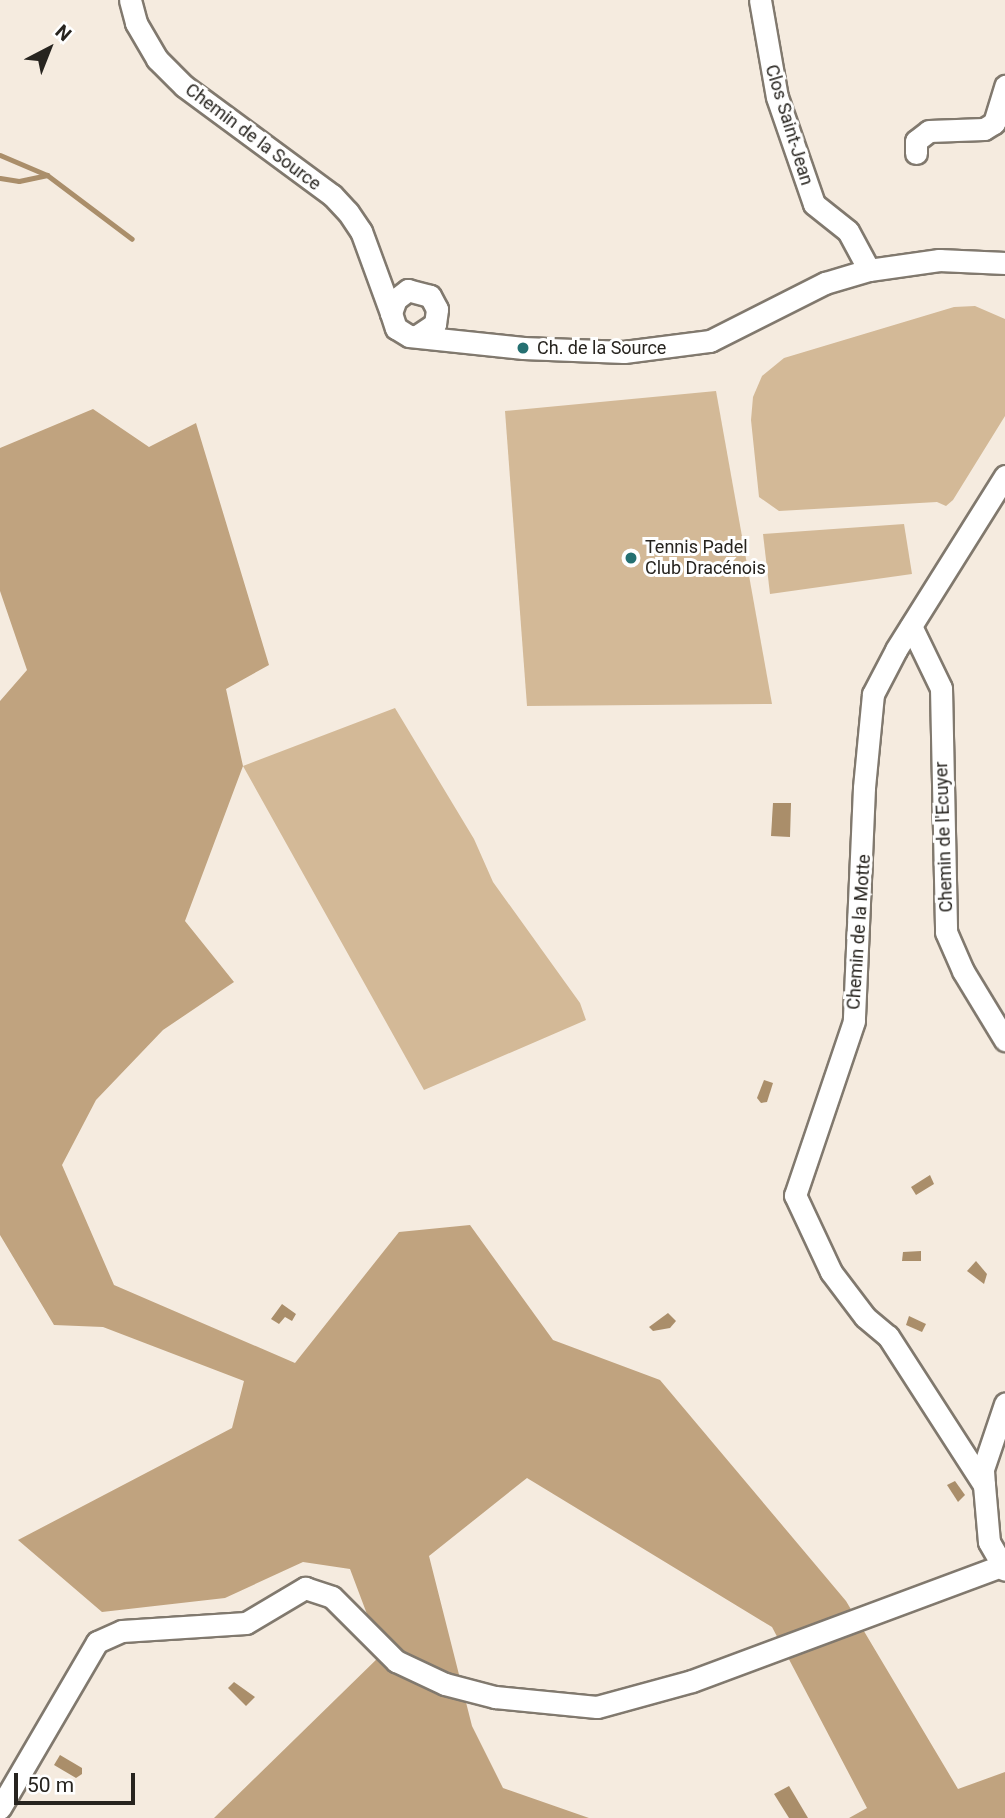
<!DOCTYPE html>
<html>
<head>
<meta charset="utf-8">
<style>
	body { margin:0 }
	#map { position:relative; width:1005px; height:1818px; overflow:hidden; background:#f5ebdf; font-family:Roboto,sans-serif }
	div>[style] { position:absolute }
	.green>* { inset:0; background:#d3b997 }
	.forest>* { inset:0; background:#c0a37f }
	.water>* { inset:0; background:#aa8e6a }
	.stream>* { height:5px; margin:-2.5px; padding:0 2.5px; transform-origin:2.5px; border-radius:2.5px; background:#aa8e6a }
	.roads { filter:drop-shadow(2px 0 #81796e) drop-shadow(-2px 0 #81796e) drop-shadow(0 2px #81796e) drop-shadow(0 -2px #81796e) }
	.minor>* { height:21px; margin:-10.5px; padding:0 10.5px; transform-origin:10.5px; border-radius:10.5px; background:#fff }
	.dots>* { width:19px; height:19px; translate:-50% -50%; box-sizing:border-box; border:4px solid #fff; border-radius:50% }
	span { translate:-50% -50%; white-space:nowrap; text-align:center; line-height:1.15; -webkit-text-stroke:6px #fff; paint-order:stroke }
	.street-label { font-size:18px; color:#27241f }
	.poi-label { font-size:18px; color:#27241f }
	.left { translate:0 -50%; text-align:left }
	.north { position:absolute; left:14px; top:14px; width:70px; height:70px; -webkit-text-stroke:5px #fff; paint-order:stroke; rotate:42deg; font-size:19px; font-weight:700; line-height:28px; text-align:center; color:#27241f }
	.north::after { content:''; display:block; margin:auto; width:24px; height:32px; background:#27241f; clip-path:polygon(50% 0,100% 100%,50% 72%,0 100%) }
	.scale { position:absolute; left:14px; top:1773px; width:121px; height:32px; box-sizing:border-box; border:4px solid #27241f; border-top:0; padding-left:9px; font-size:21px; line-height:24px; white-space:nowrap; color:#27241f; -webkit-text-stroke:5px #fff; paint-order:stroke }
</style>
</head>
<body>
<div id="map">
	<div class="green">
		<i style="clip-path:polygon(975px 306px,1005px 319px,1005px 416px,953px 500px,946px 506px,937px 502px,779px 511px,759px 497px,751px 420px,753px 397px,762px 376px,784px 358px,954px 307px)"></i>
		<i style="clip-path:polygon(716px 391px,772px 704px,527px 706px,505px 411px)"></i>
		<i style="clip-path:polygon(904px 524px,912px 574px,770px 594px,763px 534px)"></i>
		<i style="clip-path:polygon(395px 708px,474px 839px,493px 882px,580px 1003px,586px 1020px,424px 1090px,243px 766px)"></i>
	</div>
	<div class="forest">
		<i style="clip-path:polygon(93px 409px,149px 447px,196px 423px,269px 665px,226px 689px,243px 766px,185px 921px,234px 982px,163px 1030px,96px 1100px,62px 1165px,114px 1285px,295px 1363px,399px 1232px,470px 1225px,553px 1340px,660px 1380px,846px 1601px,958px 1789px,1005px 1772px,1005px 1818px,849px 1818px,867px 1808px,772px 1627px,527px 1478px,429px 1556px,472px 1726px,503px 1788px,589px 1818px,214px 1818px,382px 1654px,350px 1569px,303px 1562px,225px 1598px,102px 1612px,18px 1540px,232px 1428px,244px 1381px,103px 1327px,54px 1325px,0 1235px,0 701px,27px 670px,0 591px,0 448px)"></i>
	</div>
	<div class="water">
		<i style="clip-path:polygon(773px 803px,791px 803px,790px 837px,771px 836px)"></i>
		<i style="clip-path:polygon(764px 1080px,773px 1083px,767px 1102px,761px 1103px,757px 1098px)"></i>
		<i style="clip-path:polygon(930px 1175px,934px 1184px,916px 1195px,911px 1187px)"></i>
		<i style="clip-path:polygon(921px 1251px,921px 1261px,902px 1261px,903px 1252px)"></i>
		<i style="clip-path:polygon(976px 1261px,987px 1274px,984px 1284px,967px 1271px)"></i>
		<i style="clip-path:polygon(282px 1304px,296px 1314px,292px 1321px,285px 1317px,279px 1324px,271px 1319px)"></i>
		<i style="clip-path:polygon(668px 1313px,676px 1321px,670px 1328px,653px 1331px,649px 1327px)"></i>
		<i style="clip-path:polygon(909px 1316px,926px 1324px,922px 1332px,906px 1325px)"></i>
		<i style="clip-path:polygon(955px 1481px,965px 1495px,958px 1502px,947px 1485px)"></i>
		<i style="clip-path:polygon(234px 1682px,255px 1697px,246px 1706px,228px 1688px)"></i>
		<i style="clip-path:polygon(60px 1755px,82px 1768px,82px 1774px,76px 1778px,54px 1765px)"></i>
		<i style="clip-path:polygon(789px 1786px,808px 1818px,789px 1818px,774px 1794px)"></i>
	</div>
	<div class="stream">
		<i style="left:0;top:155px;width:51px;rotate:23.1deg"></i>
		<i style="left:47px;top:175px;width:106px;rotate:37deg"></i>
		<i style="left:0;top:178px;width:19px;rotate:9deg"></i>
		<i style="left:19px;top:181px;width:29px;rotate:-12deg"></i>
	</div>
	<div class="roads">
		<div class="minor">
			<i style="left:130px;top:0;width:24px;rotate:75deg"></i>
			<i style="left:136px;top:23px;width:42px;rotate:59.7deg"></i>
			<i style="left:157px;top:59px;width:38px;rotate:45deg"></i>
			<i style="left:184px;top:86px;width:184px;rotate:36.4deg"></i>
			<i style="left:332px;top:195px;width:23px;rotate:47deg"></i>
			<i style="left:348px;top:212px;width:23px;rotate:56deg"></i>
			<i style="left:361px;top:231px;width:87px;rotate:69.9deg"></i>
			<i style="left:760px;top:0;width:98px;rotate:80.1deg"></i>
			<i style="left:777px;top:97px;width:113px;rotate:70.9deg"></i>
			<i style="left:814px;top:204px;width:43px;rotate:38.5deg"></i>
			<i style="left:848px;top:231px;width:44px;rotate:61.7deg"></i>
			<i style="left:916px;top:153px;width:12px;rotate:-90deg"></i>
			<i style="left:916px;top:141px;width:16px;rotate:-38deg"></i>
			<i style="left:929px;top:131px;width:55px;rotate:-2.1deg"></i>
			<i style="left:984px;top:129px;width:12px;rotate:-31deg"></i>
			<i style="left:994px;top:123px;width:39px;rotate:-73deg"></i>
			<i style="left:417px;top:336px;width:22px;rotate:-34deg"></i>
			<i style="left:435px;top:324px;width:15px;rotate:-82deg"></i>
			<i style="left:437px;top:309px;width:15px;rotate:-118deg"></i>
			<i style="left:430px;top:296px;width:23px;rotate:-165deg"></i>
			<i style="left:408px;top:290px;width:15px;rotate:143deg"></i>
			<i style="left:396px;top:299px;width:15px;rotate:110deg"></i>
			<i style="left:391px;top:313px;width:16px;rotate:72deg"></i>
			<i style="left:396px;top:328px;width:15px;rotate:32deg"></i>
			<i style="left:409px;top:336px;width:115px;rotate:6deg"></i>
			<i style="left:523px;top:348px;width:101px;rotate:2.3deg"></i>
			<i style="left:624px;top:352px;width:87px;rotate:-7.3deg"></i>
			<i style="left:710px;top:341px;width:129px;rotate:-26.8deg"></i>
			<i style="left:825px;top:283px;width:46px;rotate:-16.5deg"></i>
			<i style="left:869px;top:270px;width:71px;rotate:-8.1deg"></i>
			<i style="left:939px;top:260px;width:66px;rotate:2.6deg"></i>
			<i style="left:1005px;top:476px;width:205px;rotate:122.1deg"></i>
			<i style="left:896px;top:650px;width:50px;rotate:117.6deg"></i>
			<i style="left:873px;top:694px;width:94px;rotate:95.5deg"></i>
			<i style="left:864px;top:788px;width:233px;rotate:92.5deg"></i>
			<i style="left:854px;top:1021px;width:184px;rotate:108.7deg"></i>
			<i style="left:795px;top:1195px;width:85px;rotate:64.9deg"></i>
			<i style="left:831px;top:1272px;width:56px;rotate:52.9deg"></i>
			<i style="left:865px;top:1317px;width:30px;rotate:40deg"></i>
			<i style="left:888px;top:1336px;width:177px;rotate:57.2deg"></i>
			<i style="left:984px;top:1485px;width:57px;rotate:85deg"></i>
			<i style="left:989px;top:1542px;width:32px;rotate:60deg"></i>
			<i style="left:911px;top:626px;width:69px;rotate:64.2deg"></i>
			<i style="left:941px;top:688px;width:244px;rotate:88.8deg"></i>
			<i style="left:946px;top:932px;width:43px;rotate:66.4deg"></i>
			<i style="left:963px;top:971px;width:81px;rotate:58.7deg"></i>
			<i style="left:984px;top:1485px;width:16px;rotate:-94deg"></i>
			<i style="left:983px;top:1469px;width:69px;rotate:-71.3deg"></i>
			<i style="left:0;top:1808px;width:192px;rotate:-59.7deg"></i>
			<i style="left:97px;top:1642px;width:27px;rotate:-24deg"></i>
			<i style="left:122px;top:1631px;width:124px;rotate:-3.7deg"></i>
			<i style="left:246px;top:1623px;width:69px;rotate:-30.7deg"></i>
			<i style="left:305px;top:1588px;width:28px;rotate:18deg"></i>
			<i style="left:332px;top:1597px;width:91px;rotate:45deg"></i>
			<i style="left:396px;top:1661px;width:54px;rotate:25.1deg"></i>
			<i style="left:445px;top:1684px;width:52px;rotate:14.6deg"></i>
			<i style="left:495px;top:1697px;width:102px;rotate:5.6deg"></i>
			<i style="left:597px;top:1707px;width:98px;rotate:-15.3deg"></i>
			<i style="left:692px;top:1681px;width:331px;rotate:-20.4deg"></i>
		</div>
	</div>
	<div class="dots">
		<i style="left:523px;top:348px;background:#257071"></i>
		<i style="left:631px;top:558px;background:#257071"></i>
	</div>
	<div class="street-label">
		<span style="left:789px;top:125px;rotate:73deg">Clos Saint-Jean</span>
		<span style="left:253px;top:137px;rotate:37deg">Chemin de la Source</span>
		<span style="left:944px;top:837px;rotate:-92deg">Chemin de l'Ecuyer</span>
		<span style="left:859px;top:932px;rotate:-86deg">Chemin de la Motte</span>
	</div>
	<div class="poi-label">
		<span class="left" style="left:537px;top:348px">Ch. de la Source</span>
		<span class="left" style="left:645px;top:558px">Tennis Padel<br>Club Dracénois</span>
	</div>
	<div class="north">N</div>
	<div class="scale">50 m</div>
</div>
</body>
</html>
